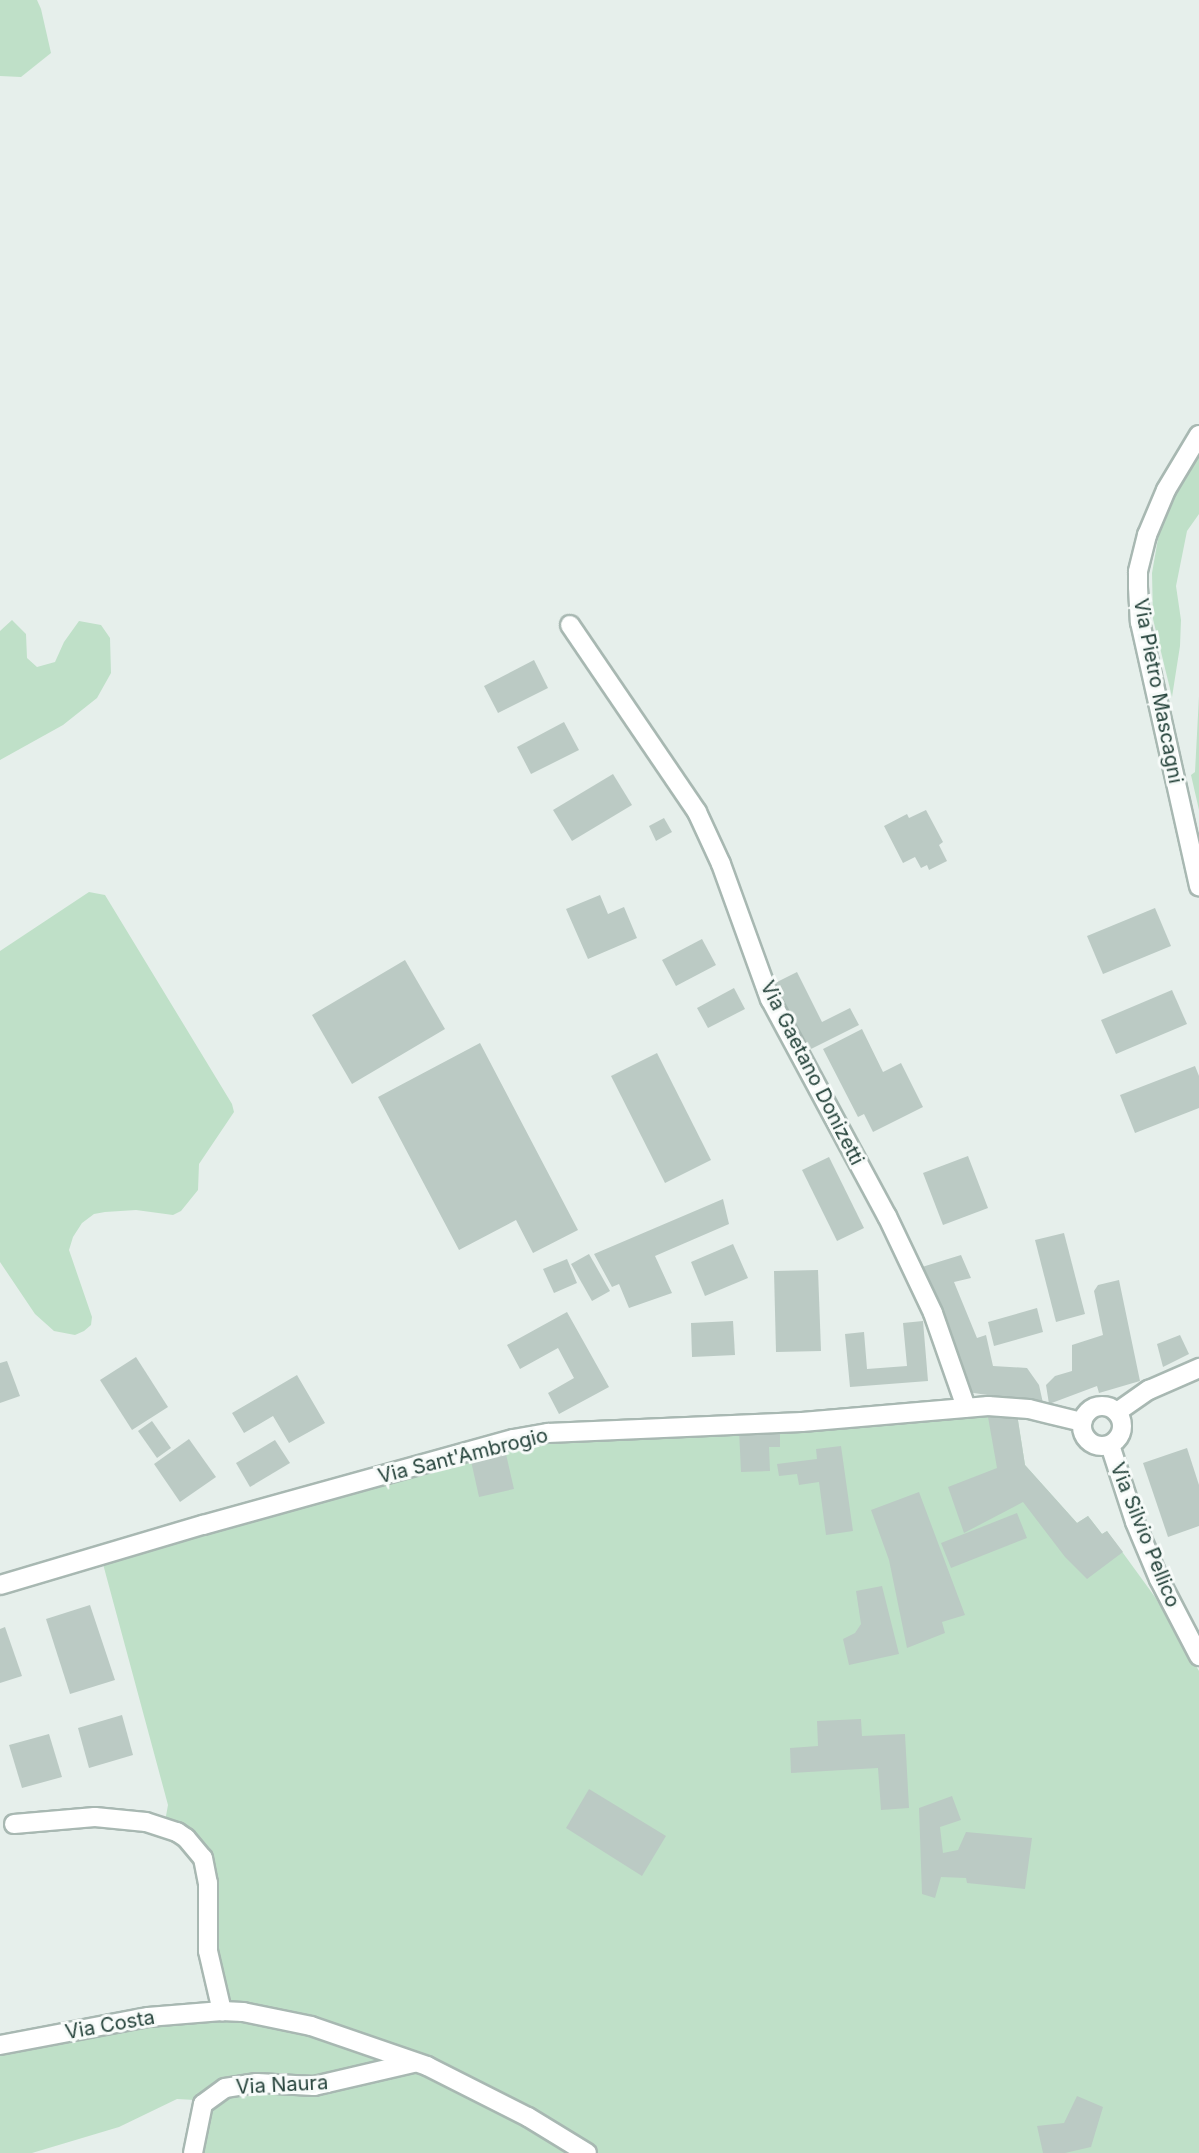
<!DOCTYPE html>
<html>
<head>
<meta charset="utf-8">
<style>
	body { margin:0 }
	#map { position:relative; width:1199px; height:2153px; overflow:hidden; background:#e6efeb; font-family:Inter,sans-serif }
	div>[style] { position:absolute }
	.green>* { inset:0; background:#bfe0c8 }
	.building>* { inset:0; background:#bbcac4 }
	.roads { filter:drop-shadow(2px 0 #a8b8b2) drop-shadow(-2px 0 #a8b8b2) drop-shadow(0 2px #a8b8b2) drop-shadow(0 -2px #a8b8b2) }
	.minor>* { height:18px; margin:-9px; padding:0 9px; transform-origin:9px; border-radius:9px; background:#fff }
	.minor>.ring { margin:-9px; padding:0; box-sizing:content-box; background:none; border:18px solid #fff; border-radius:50% }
	span { translate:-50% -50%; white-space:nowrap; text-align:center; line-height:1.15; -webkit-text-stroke:6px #f7fbf9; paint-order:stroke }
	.street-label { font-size:20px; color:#24423a }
</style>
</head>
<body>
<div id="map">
	<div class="green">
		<i style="clip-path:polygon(0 0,37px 0,41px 9px,51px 53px,21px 77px,0 76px)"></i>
		<i style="clip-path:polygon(1199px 449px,1199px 514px,1187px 531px,1176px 586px,1181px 620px,1180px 646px,1172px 697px,1153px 619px,1152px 573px,1160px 527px,1181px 477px)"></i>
		<i style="clip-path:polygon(12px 620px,26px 634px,27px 658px,37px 667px,55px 662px,64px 642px,79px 621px,101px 625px,110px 638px,111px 673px,97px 698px,63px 725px,0 760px,0 631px)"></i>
		<i style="clip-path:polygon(1199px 696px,1199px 810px,1191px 775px,1195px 772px)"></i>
		<i style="clip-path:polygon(89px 892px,105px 895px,232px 1104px,234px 1112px,199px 1164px,198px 1190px,181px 1211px,173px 1215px,136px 1210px,105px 1212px,94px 1214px,82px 1223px,73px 1237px,69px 1250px,92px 1317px,91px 1325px,84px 1331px,75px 1335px,54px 1331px,35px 1314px,0 1262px,0 951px)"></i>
		<i style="clip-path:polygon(995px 1411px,1017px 1414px,1025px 1465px,1077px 1523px,1088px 1516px,1102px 1534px,1107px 1531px,1155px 1597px,1199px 1671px,1199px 2153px,193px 2153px,203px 2104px,195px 2100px,177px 2099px,119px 2127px,32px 2153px,0 2153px,0 2045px,221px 2011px,203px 1858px,164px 1827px,168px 1805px,103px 1564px,534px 1439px)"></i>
	</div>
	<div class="building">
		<i style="clip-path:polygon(534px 660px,548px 688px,498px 713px,484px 686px)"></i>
		<i style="clip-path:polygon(564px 722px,579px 750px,531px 774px,517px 747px)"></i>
		<i style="clip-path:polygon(613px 774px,632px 805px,572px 841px,553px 810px)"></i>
		<i style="clip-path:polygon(926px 810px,943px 842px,939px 845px,947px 861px,929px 870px,927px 865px,921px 868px,915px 857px,903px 863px,884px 826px,907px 814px,909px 818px)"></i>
		<i style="clip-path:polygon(664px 818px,672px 832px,656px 841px,649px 826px)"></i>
		<i style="clip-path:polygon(600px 895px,608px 914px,624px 907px,637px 938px,588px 959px,566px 909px)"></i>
		<i style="clip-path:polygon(1155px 908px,1171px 946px,1103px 974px,1087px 936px)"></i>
		<i style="clip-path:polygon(702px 939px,716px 965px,676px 986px,662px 960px)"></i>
		<i style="clip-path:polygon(405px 960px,445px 1029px,352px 1084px,312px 1015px)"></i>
		<i style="clip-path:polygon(797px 972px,822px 1022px,850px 1008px,859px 1025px,807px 1051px,773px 984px)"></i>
		<i style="clip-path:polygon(734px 988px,745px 1009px,708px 1028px,697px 1008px)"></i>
		<i style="clip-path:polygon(1172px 990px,1187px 1024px,1116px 1054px,1101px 1020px)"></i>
		<i style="clip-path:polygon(862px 1029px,883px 1072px,901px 1063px,923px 1107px,873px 1132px,864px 1114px,858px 1117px,823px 1049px)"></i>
		<i style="clip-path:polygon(480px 1043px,578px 1230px,533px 1253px,516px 1220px,459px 1250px,378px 1097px)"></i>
		<i style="clip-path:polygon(657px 1053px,711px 1160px,665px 1183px,611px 1076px)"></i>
		<i style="clip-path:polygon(1195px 1066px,1199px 1076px,1199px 1108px,1135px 1133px,1120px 1095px)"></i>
		<i style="clip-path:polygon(968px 1156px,988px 1208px,943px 1225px,923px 1173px)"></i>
		<i style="clip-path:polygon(829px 1157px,864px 1228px,837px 1241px,802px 1170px)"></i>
		<i style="clip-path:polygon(723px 1199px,729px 1224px,655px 1256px,672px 1293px,629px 1308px,619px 1284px,612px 1287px,594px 1254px)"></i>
		<i style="clip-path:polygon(1064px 1233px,1085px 1314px,1056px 1322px,1035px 1240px)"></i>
		<i style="clip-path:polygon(733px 1244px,748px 1278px,705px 1296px,691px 1262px)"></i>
		<i style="clip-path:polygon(589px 1254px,610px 1291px,592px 1301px,571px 1264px)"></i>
		<i style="clip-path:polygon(961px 1255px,971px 1278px,954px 1282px,977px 1338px,986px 1335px,993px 1366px,1027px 1368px,1039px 1385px,1043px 1403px,967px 1392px,922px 1267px)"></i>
		<i style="clip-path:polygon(567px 1259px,577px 1283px,554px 1293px,543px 1269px)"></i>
		<i style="clip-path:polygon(818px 1270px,821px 1351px,776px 1352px,774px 1271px)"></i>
		<i style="clip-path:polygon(1119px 1280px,1140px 1381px,1099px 1393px,1097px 1386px,1049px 1404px,1046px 1385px,1055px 1376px,1072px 1371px,1072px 1345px,1103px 1335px,1094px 1291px,1098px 1285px)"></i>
		<i style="clip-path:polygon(1037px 1308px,1043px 1332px,994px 1346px,988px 1322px)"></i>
		<i style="clip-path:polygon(567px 1312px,609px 1387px,559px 1414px,548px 1393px,574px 1378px,558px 1348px,520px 1369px,507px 1345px)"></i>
		<i style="clip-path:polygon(733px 1321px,735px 1355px,692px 1357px,691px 1323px)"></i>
		<i style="clip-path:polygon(923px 1321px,928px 1381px,850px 1387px,845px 1334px,864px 1332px,867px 1369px,907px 1366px,903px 1323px)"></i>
		<i style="clip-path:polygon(1180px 1335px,1189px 1354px,1163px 1367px,1157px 1344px)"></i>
		<i style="clip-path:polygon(136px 1357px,168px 1407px,132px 1430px,100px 1380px)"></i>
		<i style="clip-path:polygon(7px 1361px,20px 1396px,0 1403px,0 1363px)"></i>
		<i style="clip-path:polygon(297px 1375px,325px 1423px,289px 1443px,273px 1416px,244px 1433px,232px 1413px)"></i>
		<i style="clip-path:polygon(1017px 1414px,1025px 1465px,1077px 1523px,1088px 1516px,1102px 1534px,1107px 1531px,1123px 1552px,1087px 1579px,1065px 1557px,1023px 1502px,964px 1533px,948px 1487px,997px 1468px,988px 1417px)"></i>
		<i style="clip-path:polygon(152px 1421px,171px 1448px,157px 1458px,138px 1431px)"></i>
		<i style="clip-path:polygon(780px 1429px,780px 1447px,769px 1447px,770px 1471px,741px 1472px,739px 1430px)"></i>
		<i style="clip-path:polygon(189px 1439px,216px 1477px,180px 1502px,154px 1464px)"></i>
		<i style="clip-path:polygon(275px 1440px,290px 1463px,250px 1487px,236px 1463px)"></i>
		<i style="clip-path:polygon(841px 1446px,853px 1531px,826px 1535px,819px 1482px,799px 1485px,797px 1474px,779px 1476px,777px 1464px,817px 1459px,816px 1449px)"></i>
		<i style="clip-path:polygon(1187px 1448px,1199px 1485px,1199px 1526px,1168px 1537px,1143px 1463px)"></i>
		<i style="clip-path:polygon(506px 1454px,514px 1489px,479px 1497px,471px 1461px)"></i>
		<i style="clip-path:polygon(919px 1492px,965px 1615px,942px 1622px,945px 1633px,907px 1648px,889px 1560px,871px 1510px)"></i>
		<i style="clip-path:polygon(1017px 1513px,1027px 1538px,951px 1568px,941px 1543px)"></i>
		<i style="clip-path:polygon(882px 1586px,899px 1654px,849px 1665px,843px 1639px,855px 1633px,861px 1624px,856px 1591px)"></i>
		<i style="clip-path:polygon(90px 1605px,115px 1680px,70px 1694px,46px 1619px)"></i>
		<i style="clip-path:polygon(5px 1627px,22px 1676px,0 1683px,0 1629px)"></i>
		<i style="clip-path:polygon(122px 1715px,133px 1755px,89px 1768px,78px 1728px)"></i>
		<i style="clip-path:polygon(861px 1719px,862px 1736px,905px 1734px,909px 1808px,881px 1810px,878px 1768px,791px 1773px,790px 1748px,818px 1746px,817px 1721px)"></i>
		<i style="clip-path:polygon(49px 1734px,62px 1777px,22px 1788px,9px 1745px)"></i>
		<i style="clip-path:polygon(589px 1789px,666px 1836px,642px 1876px,566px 1828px)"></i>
		<i style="clip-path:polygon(952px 1796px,961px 1820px,940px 1827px,943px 1853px,958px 1850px,966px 1832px,1032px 1838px,1025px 1889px,967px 1883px,966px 1878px,941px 1877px,935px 1898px,922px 1894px,919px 1808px)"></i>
		<i style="clip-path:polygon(1077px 2096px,1103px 2107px,1091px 2147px,1065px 2153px,1043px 2153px,1037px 2126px,1064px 2123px)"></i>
	</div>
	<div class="roads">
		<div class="minor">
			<i style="left:1199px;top:435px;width:64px;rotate:121deg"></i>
			<i style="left:1166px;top:490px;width:49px;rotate:112.9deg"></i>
			<i style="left:1147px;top:535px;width:38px;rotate:104deg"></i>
			<i style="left:1138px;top:572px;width:15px;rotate:90deg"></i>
			<i style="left:1138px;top:587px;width:35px;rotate:87deg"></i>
			<i style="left:1140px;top:622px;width:271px;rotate:77.4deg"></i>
			<i style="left:570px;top:625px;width:226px;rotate:55.8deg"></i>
			<i style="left:697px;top:812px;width:57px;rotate:65.2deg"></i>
			<i style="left:721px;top:864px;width:144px;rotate:70.1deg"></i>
			<i style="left:770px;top:999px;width:247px;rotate:61.7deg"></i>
			<i style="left:887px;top:1216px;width:107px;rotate:64.6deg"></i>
			<i style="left:933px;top:1313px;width:100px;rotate:70.7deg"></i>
			<i class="ring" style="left:1082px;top:1406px;width:22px;height:22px"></i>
			<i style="left:1117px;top:1412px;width:39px;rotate:-35deg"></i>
			<i style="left:1149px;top:1390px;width:55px;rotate:-23.7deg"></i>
			<i style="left:1110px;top:1445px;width:81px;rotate:72deg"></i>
			<i style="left:1135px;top:1522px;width:62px;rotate:67.2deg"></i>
			<i style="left:1159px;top:1579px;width:87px;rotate:62.5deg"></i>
			<i style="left:0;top:1585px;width:212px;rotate:-16.5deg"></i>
			<i style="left:203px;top:1525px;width:322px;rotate:-15.5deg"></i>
			<i style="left:513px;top:1439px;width:36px;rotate:-10deg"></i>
			<i style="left:548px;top:1433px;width:254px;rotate:-2.5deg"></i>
			<i style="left:802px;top:1422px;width:187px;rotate:-4.9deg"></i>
			<i style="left:988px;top:1406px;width:41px;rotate:4.2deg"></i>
			<i style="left:1029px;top:1409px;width:55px;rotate:13.8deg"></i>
			<i style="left:14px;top:1824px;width:81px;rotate:-4.9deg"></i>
			<i style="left:95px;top:1817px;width:51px;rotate:5.6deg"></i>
			<i style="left:146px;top:1822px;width:33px;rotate:18deg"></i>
			<i style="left:177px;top:1832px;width:11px;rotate:34deg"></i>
			<i style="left:186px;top:1838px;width:26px;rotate:50deg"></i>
			<i style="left:203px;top:1858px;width:25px;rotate:79deg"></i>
			<i style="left:208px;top:1883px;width:68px;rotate:90deg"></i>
			<i style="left:208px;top:1951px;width:62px;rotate:76.9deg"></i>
			<i style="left:0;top:2045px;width:151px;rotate:-10.7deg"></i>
			<i style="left:148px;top:2017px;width:74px;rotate:-4.6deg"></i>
			<i style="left:222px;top:2011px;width:21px;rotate:3deg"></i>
			<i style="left:243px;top:2012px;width:69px;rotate:11.6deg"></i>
			<i style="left:311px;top:2026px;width:123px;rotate:19deg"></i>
			<i style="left:427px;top:2066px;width:113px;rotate:26.8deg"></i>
			<i style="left:528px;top:2117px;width:69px;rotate:31.4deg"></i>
			<i style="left:193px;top:2153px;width:50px;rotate:-78.5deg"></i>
			<i style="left:203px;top:2104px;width:27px;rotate:-36deg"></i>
			<i style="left:225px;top:2088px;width:32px;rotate:-9deg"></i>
			<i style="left:257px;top:2083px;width:57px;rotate:3deg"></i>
			<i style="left:314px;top:2086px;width:102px;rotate:-13.1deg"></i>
		</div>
	</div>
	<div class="street-label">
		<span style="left:1158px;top:691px;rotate:79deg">Via Pietro Mascagni</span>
		<span style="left:812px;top:1073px;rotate:63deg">Via Gaetano Donizetti</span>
		<span style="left:463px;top:1456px;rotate:-14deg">Via Sant'Ambrogio</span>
		<span style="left:1145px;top:1535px;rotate:68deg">Via Silvio Pellico</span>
		<span style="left:110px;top:2025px;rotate:-10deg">Via Costa</span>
		<span style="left:282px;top:2085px;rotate:-3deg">Via Naura</span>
	</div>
</div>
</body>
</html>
